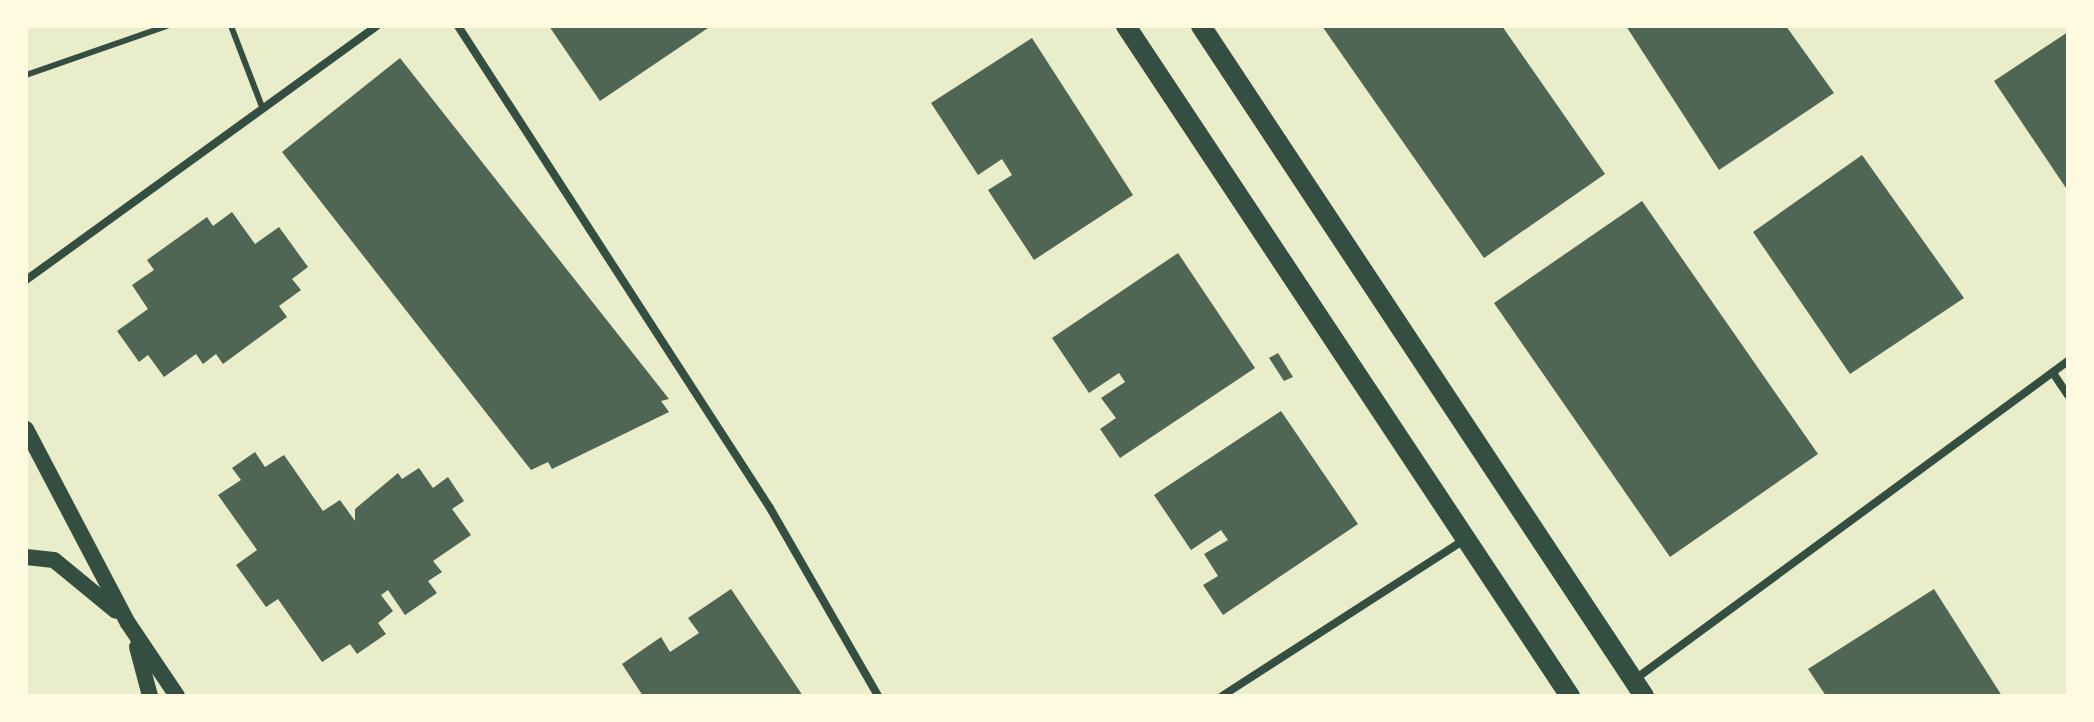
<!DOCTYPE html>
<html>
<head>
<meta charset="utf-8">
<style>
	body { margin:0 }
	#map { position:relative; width:2094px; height:722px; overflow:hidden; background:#e9edc9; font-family:"IBM Plex Sans",sans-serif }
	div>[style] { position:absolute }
	.building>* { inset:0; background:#4f6655 }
	.service>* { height:6px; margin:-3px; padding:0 3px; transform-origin:3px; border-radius:3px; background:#344e41 }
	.minor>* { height:8px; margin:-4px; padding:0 4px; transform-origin:4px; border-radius:4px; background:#344e41 }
	.secondary>* { height:16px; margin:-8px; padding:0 8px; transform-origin:8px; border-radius:8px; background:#344e41 }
	.primary>* { height:20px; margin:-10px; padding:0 10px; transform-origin:10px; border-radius:10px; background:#344e41 }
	span { translate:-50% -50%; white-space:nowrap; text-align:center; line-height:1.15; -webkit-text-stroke:8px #fefae0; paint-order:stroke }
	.frame { position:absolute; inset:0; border:28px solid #fefae0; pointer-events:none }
</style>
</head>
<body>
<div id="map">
	<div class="building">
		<i style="clip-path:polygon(549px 26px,711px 26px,600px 101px)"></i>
		<i style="clip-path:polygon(1322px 26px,1502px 26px,1605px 174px,1484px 258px)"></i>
		<i style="clip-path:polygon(1626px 26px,1786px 26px,1834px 93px,1719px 170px)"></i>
		<i style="clip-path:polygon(2068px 32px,2068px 191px,1994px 81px)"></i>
		<i style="clip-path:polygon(1032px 38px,1133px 195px,1034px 260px,988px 190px,1012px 175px,1002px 159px,978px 175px,931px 103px)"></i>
		<i style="clip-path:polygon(400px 58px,669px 399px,661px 401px,669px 412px,552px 469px,548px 462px,531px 470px,282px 152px)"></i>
		<i style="clip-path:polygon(1862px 155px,1964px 298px,1850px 374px,1753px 232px)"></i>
		<i style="clip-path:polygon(1642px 201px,1818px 454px,1670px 557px,1494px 303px)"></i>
		<i style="clip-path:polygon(232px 212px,255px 244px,279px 227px,308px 267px,292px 279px,301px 290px,279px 306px,287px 317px,223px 364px,216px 354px,203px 364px,196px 354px,164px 377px,148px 355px,139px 362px,117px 331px,148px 309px,132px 285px,154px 270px,147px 260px,207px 217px,213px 226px)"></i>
		<i style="clip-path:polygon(1178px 253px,1255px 368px,1120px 458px,1100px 429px,1116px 418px,1101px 398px,1125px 382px,1119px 373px,1089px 393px,1052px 338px)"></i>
		<i style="clip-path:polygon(1278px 353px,1293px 377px,1284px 381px,1269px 358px)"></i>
		<i style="clip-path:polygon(1281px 411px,1358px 524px,1223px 615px,1203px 585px,1218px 576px,1204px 554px,1228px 540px,1221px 530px,1191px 550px,1154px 495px)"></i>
		<i style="clip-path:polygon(255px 452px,265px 467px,284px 455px,323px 511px,340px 500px,355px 521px,355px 509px,398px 473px,402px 479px,419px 468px,433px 488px,448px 477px,464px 501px,452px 509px,471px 535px,433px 561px,442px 572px,428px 581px,437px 593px,405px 615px,388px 590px,381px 595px,393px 611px,378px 623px,386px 634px,357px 654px,350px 644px,322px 662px,278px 599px,266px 607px,236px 565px,257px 550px,218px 495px,241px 480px,232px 468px)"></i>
		<i style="clip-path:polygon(731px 589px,803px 696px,643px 696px,622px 664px,661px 637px,670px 652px,699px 633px,688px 618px)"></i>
		<i style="clip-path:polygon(1934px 589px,2002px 696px,1826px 696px,1808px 669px)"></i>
	</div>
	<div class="service">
		<i style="left:231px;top:26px;width:84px;rotate:69deg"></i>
		<i style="left:26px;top:75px;width:149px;rotate:-19.2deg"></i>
	</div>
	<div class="minor">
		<i style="left:458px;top:26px;width:574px;rotate:57.08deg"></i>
		<i style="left:770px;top:508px;width:217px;rotate:60.1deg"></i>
		<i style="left:26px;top:280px;width:433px;rotate:-35.9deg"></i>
		<i style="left:2053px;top:373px;width:27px;rotate:56deg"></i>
		<i style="left:1634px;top:680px;width:539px;rotate:-36.32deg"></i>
		<i style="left:1222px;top:696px;width:290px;rotate:-32.8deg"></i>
	</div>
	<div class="secondary">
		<i style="left:26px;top:429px;width:219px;rotate:62.3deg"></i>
		<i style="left:128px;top:623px;width:88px;rotate:56.1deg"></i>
		<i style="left:26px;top:557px;width:28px;rotate:6deg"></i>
		<i style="left:54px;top:560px;width:80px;rotate:39.4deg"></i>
		<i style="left:137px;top:647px;width:51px;rotate:75.1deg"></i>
	</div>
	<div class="primary">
		<i style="left:1126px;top:26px;width:804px;rotate:56.47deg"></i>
		<i style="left:1201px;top:26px;width:803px;rotate:56.53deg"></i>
	</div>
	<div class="frame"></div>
</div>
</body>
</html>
